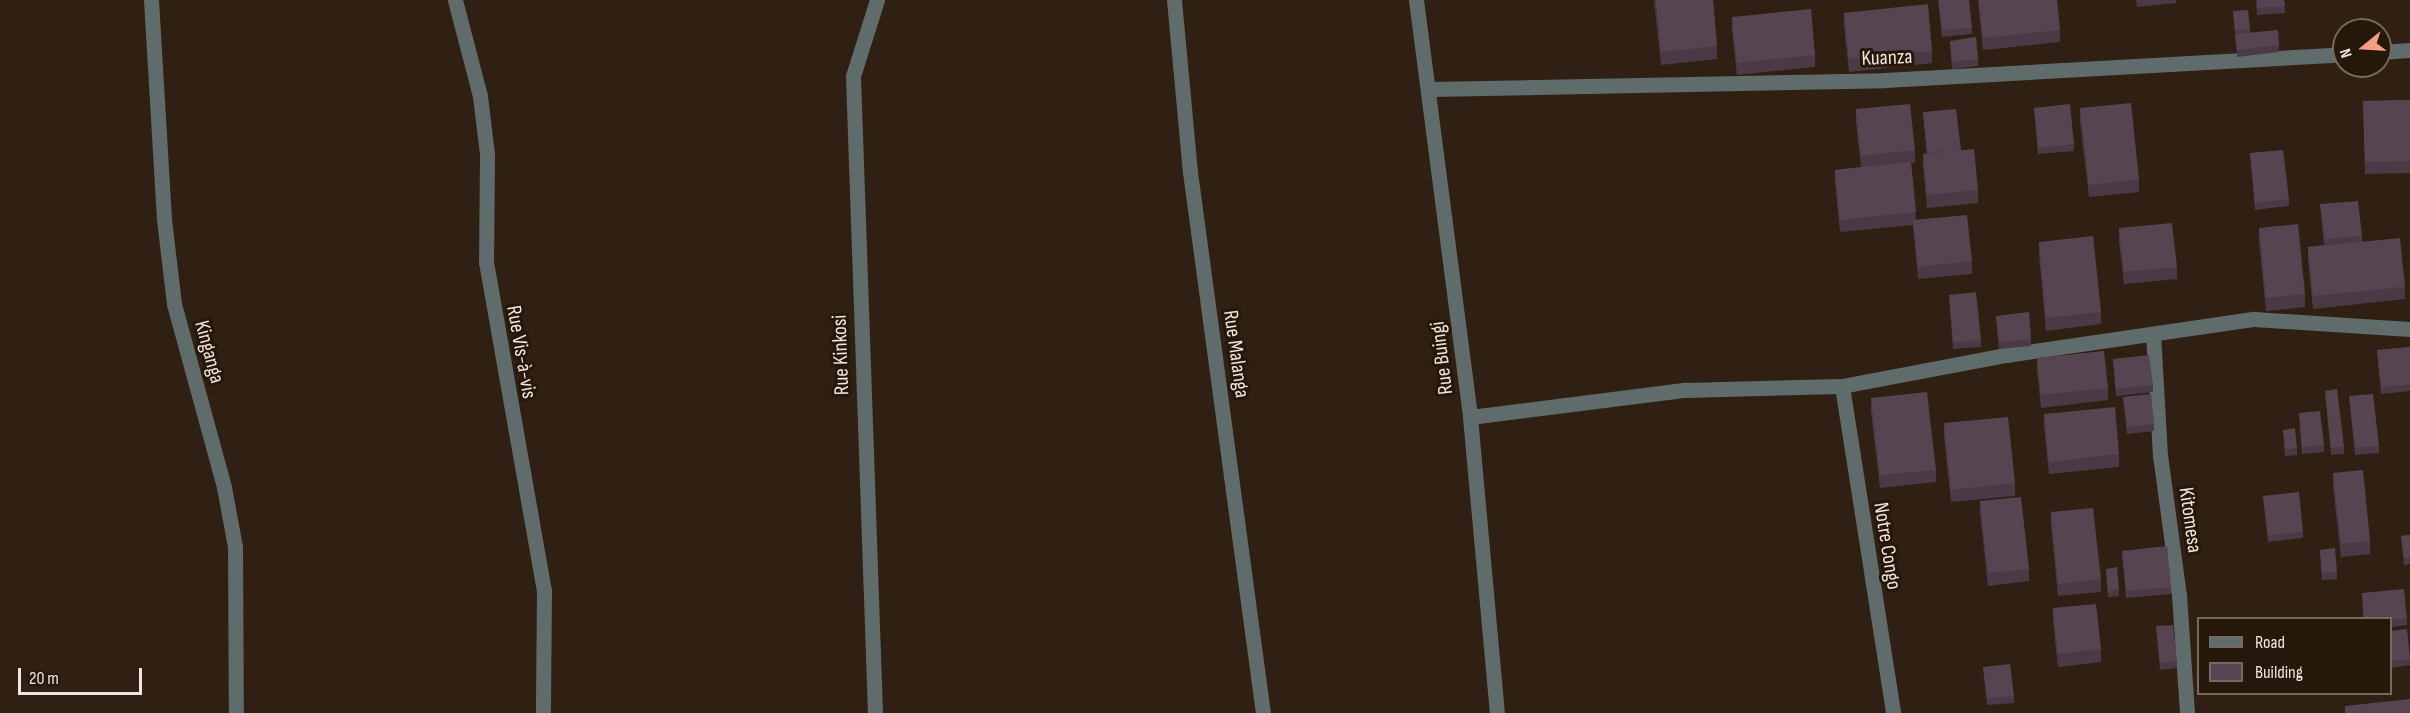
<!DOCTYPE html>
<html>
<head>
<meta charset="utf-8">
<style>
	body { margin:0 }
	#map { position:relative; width:2410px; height:713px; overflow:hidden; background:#2f2013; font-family:"Sofia Sans Condensed",sans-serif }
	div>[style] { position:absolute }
	.minor>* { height:15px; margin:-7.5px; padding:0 7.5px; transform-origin:7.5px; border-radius:7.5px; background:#606c6b }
	.wall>* { inset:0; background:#4b3a46 }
	.building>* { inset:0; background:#574451 }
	span { translate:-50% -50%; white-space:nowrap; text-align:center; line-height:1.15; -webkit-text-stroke:6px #25170a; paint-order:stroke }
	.street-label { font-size:21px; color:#f0e6dd }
	.legend { position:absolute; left:2197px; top:617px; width:195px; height:78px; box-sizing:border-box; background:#25170a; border:2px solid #766a5e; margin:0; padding:8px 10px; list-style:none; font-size:18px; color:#f0e6dd }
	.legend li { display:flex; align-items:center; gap:12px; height:30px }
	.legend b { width:30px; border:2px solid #766a5e }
	.north { position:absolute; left:2332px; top:18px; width:60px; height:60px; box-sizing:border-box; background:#25170a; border:2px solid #766a5e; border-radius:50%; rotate:252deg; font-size:16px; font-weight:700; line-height:24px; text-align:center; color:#f0e6dd }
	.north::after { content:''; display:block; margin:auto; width:21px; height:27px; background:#f39f84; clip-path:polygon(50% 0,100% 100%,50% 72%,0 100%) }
	.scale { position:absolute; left:18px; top:668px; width:124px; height:27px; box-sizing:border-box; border:3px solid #f0e6dd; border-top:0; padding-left:8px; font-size:18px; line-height:21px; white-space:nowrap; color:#f0e6dd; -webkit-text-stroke:4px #25170a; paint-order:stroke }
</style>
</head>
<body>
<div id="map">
	<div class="minor">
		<i style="left:151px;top:0;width:219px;rotate:86.6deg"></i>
		<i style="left:164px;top:219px;width:86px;rotate:83.3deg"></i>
		<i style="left:174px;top:304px;width:190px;rotate:74.7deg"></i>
		<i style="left:224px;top:487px;width:61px;rotate:79.6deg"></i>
		<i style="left:235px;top:547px;width:166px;rotate:89.7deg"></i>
		<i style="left:455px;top:0;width:99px;rotate:75.4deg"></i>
		<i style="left:480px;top:96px;width:58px;rotate:83.1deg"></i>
		<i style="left:487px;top:154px;width:108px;rotate:90.5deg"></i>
		<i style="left:486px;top:262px;width:333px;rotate:80deg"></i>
		<i style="left:544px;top:590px;width:123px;rotate:90.5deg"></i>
		<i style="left:1174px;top:0;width:173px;rotate:84.7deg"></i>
		<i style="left:1190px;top:172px;width:546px;rotate:82.32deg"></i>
		<i style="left:1416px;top:0;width:420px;rotate:82.6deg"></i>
		<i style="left:1470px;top:417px;width:297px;rotate:84.8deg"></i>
		<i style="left:2380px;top:52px;width:30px;rotate:-4deg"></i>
		<i style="left:1430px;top:89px;width:455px;rotate:-1.1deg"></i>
		<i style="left:1885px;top:80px;width:460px;rotate:-3.2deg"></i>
		<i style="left:2153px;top:334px;width:121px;rotate:86.7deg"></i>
		<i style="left:2160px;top:455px;width:141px;rotate:82.3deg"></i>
		<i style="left:2179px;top:595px;width:118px;rotate:86.1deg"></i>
		<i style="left:1842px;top:386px;width:331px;rotate:81.1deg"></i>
		<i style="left:1470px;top:417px;width:217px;rotate:-7.2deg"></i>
		<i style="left:1685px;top:390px;width:157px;rotate:-1.5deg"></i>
		<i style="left:1842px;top:386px;width:167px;rotate:-10.7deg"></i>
		<i style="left:2006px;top:355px;width:251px;rotate:-8.3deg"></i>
		<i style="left:2254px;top:319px;width:156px;rotate:3.7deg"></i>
		<i style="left:875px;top:713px;width:637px;rotate:-91.98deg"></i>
		<i style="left:853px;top:76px;width:80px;rotate:-72.5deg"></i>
	</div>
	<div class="wall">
		<i style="clip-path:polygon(1654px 0,1713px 0,1717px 46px,1717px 59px,1661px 65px)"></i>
		<i style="clip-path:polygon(1938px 0,1969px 0,1972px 34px,1942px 37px)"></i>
		<i style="clip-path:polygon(1978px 0,2057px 0,2060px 30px,2060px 42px,1983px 50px)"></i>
		<i style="clip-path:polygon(2136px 0,2176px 0,2176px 3px,2137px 7px)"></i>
		<i style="clip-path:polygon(2256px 0,2284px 0,2285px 13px,2257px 15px)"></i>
		<i style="clip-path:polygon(2233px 11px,2250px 29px,2250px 33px,2279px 45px,2279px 52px,2237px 57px)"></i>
		<i style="clip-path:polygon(1844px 13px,1932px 51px,1932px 63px,1849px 72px,1844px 26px)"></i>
		<i style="clip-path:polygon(1732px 17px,1815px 55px,1815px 67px,1737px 75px,1732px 30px)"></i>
		<i style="clip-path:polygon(1950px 41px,1978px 59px,1978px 66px,1952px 69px)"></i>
		<i style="clip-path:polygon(2410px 100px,2410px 173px,2365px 174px,2363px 101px)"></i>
		<i style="clip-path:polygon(2034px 108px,2074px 144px,2074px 151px,2038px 154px)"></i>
		<i style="clip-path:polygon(2080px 108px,2139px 179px,2139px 192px,2089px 197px,2080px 121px)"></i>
		<i style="clip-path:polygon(1856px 109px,1915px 150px,1915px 163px,1911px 163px,1916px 220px,1972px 261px,1972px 274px,1918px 279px,1913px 225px,1840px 232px,1835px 183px,1835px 170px,1861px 167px,1856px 122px)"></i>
		<i style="clip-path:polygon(1923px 112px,1961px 150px,1978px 190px,1978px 203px,1927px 208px,1923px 166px,1923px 154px,1927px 153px)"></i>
		<i style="clip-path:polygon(2250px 153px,2289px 199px,2289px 206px,2255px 210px)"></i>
		<i style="clip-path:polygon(2320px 204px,2362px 236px,2362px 241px,2405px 287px,2405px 299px,2313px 309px,2308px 259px,2308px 247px,2324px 245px)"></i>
		<i style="clip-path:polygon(2119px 228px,2177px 267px,2177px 279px,2124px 284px,2119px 241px)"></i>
		<i style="clip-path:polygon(2259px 228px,2305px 294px,2305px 307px,2266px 311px,2259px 241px)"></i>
		<i style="clip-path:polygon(2039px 242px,2101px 312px,2101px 324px,2046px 331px,2039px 254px)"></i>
		<i style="clip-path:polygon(1949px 295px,1981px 340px,1981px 347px,1953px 349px)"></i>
		<i style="clip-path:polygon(1996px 316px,2031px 339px,2031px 346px,1999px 349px)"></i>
		<i style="clip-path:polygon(2410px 347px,2410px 391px,2381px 394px,2377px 350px)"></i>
		<i style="clip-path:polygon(2037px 358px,2108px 388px,2108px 400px,2041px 408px,2037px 370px)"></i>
		<i style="clip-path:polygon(2113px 359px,2153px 385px,2153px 392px,2116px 396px)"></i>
		<i style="clip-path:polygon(2325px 391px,2344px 447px,2344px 454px,2331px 455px)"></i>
		<i style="clip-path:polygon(2349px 396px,2379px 446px,2379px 453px,2355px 455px)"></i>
		<i style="clip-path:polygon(2123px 397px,2154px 424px,2154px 431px,2127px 434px)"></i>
		<i style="clip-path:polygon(1871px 398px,1936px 470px,1936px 482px,1880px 488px,1871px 411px)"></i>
		<i style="clip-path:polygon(2299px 413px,2324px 445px,2324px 452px,2302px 454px)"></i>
		<i style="clip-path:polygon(2044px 414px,2119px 454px,2119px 467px,2049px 474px,2044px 426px)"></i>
		<i style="clip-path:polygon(1944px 423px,2015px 483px,2015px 496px,1951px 502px,1944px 436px)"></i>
		<i style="clip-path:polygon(2283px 430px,2297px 448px,2297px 455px,2285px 456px)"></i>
		<i style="clip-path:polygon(2333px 473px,2370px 541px,2370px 554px,2341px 557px,2333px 486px)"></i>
		<i style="clip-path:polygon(2263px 496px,2303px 532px,2303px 538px,2268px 542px)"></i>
		<i style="clip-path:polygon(1980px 501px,2029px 569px,2029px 581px,1988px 586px,1980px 514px)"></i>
		<i style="clip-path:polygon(2051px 512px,2101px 579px,2101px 592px,2058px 596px,2051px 525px)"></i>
		<i style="clip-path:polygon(2410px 535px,2410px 564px,2404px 565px,2401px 536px)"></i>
		<i style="clip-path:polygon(2320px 550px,2337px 572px,2337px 579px,2322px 580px)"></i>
		<i style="clip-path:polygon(2122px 551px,2171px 587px,2171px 594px,2126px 598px)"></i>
		<i style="clip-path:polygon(2106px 569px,2119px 589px,2119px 596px,2108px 597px)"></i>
		<i style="clip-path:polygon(2362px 593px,2407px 618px,2407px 625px,2391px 627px,2391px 618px,2363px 618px)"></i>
		<i style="clip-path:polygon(2053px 608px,2101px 649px,2101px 662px,2058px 667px,2053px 621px)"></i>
		<i style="clip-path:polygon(2156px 626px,2177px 661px,2177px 668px,2160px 670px)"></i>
		<i style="clip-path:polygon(2391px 631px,2410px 659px,2410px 665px,2391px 668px)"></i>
		<i style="clip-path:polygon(1983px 667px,2014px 696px,2014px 703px,1987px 705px)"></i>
	</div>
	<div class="building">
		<i style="clip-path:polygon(1656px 0,1713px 0,1717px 46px,1661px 52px)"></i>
		<i style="clip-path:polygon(1939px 0,1969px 0,1972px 28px,1942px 30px)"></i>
		<i style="clip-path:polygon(1979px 0,2057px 0,2060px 30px,1983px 38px)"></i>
		<i style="clip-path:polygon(2257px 0,2284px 0,2285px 6px,2257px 8px)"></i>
		<i style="clip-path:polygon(1928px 4px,1932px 51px,1849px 59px,1844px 13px)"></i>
		<i style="clip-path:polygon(1811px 9px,1815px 55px,1737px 63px,1732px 17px)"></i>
		<i style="clip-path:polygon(2248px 10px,2250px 29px,2235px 30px,2233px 11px)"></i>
		<i style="clip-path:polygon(2278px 30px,2279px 45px,2237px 50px,2235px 34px)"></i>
		<i style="clip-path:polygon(1976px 37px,1978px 59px,1952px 62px,1950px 41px)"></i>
		<i style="clip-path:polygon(2410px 100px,2410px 161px,2365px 162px,2363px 101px)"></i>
		<i style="clip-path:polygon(2131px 103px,2139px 179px,2089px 185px,2080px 108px)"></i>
		<i style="clip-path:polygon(1910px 104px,1915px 150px,1861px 156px,1856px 109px)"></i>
		<i style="clip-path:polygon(2070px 104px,2074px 144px,2038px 148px,2034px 108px)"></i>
		<i style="clip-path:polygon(1956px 109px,1961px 150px,1927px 153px,1923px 112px)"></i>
		<i style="clip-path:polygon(1974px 149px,1978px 190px,1927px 195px,1923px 154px)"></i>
		<i style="clip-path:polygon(2283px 150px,2289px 199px,2255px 203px,2250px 153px)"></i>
		<i style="clip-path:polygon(1911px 162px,1916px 212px,1840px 220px,1835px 170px)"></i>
		<i style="clip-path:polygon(2358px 201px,2362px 236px,2325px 239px,2320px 204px)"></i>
		<i style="clip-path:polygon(1967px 215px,1972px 261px,1918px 267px,1913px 220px)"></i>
		<i style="clip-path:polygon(2172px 223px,2177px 267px,2124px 272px,2119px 228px)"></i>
		<i style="clip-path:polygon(2298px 224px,2305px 294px,2266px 298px,2259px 228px)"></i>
		<i style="clip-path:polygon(2093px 236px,2101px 312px,2046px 318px,2039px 242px)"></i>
		<i style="clip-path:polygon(2400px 238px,2405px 287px,2313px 296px,2308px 247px)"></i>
		<i style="clip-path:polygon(1976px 292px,1981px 340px,1953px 342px,1949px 295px)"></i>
		<i style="clip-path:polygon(2029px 312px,2031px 339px,1999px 342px,1996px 316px)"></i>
		<i style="clip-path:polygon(2410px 347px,2410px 384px,2381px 387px,2377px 350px)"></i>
		<i style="clip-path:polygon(2104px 351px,2108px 388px,2041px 395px,2037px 358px)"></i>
		<i style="clip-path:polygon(2149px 355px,2153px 385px,2116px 389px,2113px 359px)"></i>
		<i style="clip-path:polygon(2337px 389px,2344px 447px,2331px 448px,2325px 391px)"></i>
		<i style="clip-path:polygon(1927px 392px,1936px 470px,1880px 475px,1871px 398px)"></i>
		<i style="clip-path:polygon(2151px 394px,2154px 424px,2127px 427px,2123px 397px)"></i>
		<i style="clip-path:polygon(2373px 394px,2379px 446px,2355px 448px,2349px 396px)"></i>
		<i style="clip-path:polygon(2115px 407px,2119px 454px,2049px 462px,2044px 414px)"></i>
		<i style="clip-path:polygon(2320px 411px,2324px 445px,2302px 447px,2299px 413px)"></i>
		<i style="clip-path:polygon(2008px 417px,2015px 483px,1951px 490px,1944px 423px)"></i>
		<i style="clip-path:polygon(2295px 428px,2297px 448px,2285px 449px,2283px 430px)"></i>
		<i style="clip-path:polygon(2363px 470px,2370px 541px,2341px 544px,2333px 473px)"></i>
		<i style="clip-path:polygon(2299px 492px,2303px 532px,2268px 535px,2263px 496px)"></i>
		<i style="clip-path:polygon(2021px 497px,2029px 569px,1988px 573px,1980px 501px)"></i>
		<i style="clip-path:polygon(2093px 508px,2101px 579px,2058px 584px,2051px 512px)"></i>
		<i style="clip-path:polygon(2410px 535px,2410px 558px,2404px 558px,2401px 536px)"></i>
		<i style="clip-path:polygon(2167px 546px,2171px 587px,2126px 591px,2122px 551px)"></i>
		<i style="clip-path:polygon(2335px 548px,2337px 572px,2322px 573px,2320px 550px)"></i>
		<i style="clip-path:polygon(2117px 567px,2119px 589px,2108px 591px,2106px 569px)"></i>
		<i style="clip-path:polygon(2404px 589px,2407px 618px,2391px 620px,2391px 618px,2364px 618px,2362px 593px)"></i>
		<i style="clip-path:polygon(2096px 604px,2101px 649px,2058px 654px,2053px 608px)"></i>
		<i style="clip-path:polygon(2173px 625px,2177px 661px,2160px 663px,2156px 626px)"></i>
		<i style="clip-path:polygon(2407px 629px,2410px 659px,2391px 661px,2391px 631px)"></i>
		<i style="clip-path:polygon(2010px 664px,2014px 696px,1987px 698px,1983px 667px)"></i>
		<i style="clip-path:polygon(2410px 699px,2410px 713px,2345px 713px,2345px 706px)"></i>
	</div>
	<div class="street-label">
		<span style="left:1887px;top:58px;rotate:-2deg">Kuanza</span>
		<span style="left:209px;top:352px;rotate:75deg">Kinganga</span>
		<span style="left:521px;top:352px;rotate:80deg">Rue Vis-à-vis</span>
		<span style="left:1236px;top:354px;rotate:82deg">Rue Malanga</span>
		<span style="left:841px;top:355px;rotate:-92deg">Rue Kinkosi</span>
		<span style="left:1442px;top:358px;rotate:-97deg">Rue Buingi</span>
		<span style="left:2190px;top:520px;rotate:82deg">Kitomesa</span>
		<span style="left:1887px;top:546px;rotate:81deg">Notre Congo</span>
	</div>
	<ul class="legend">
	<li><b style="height:8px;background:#606c6b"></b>Road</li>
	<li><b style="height:16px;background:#574451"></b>Building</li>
	</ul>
	<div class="north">N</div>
	<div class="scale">20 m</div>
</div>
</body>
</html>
